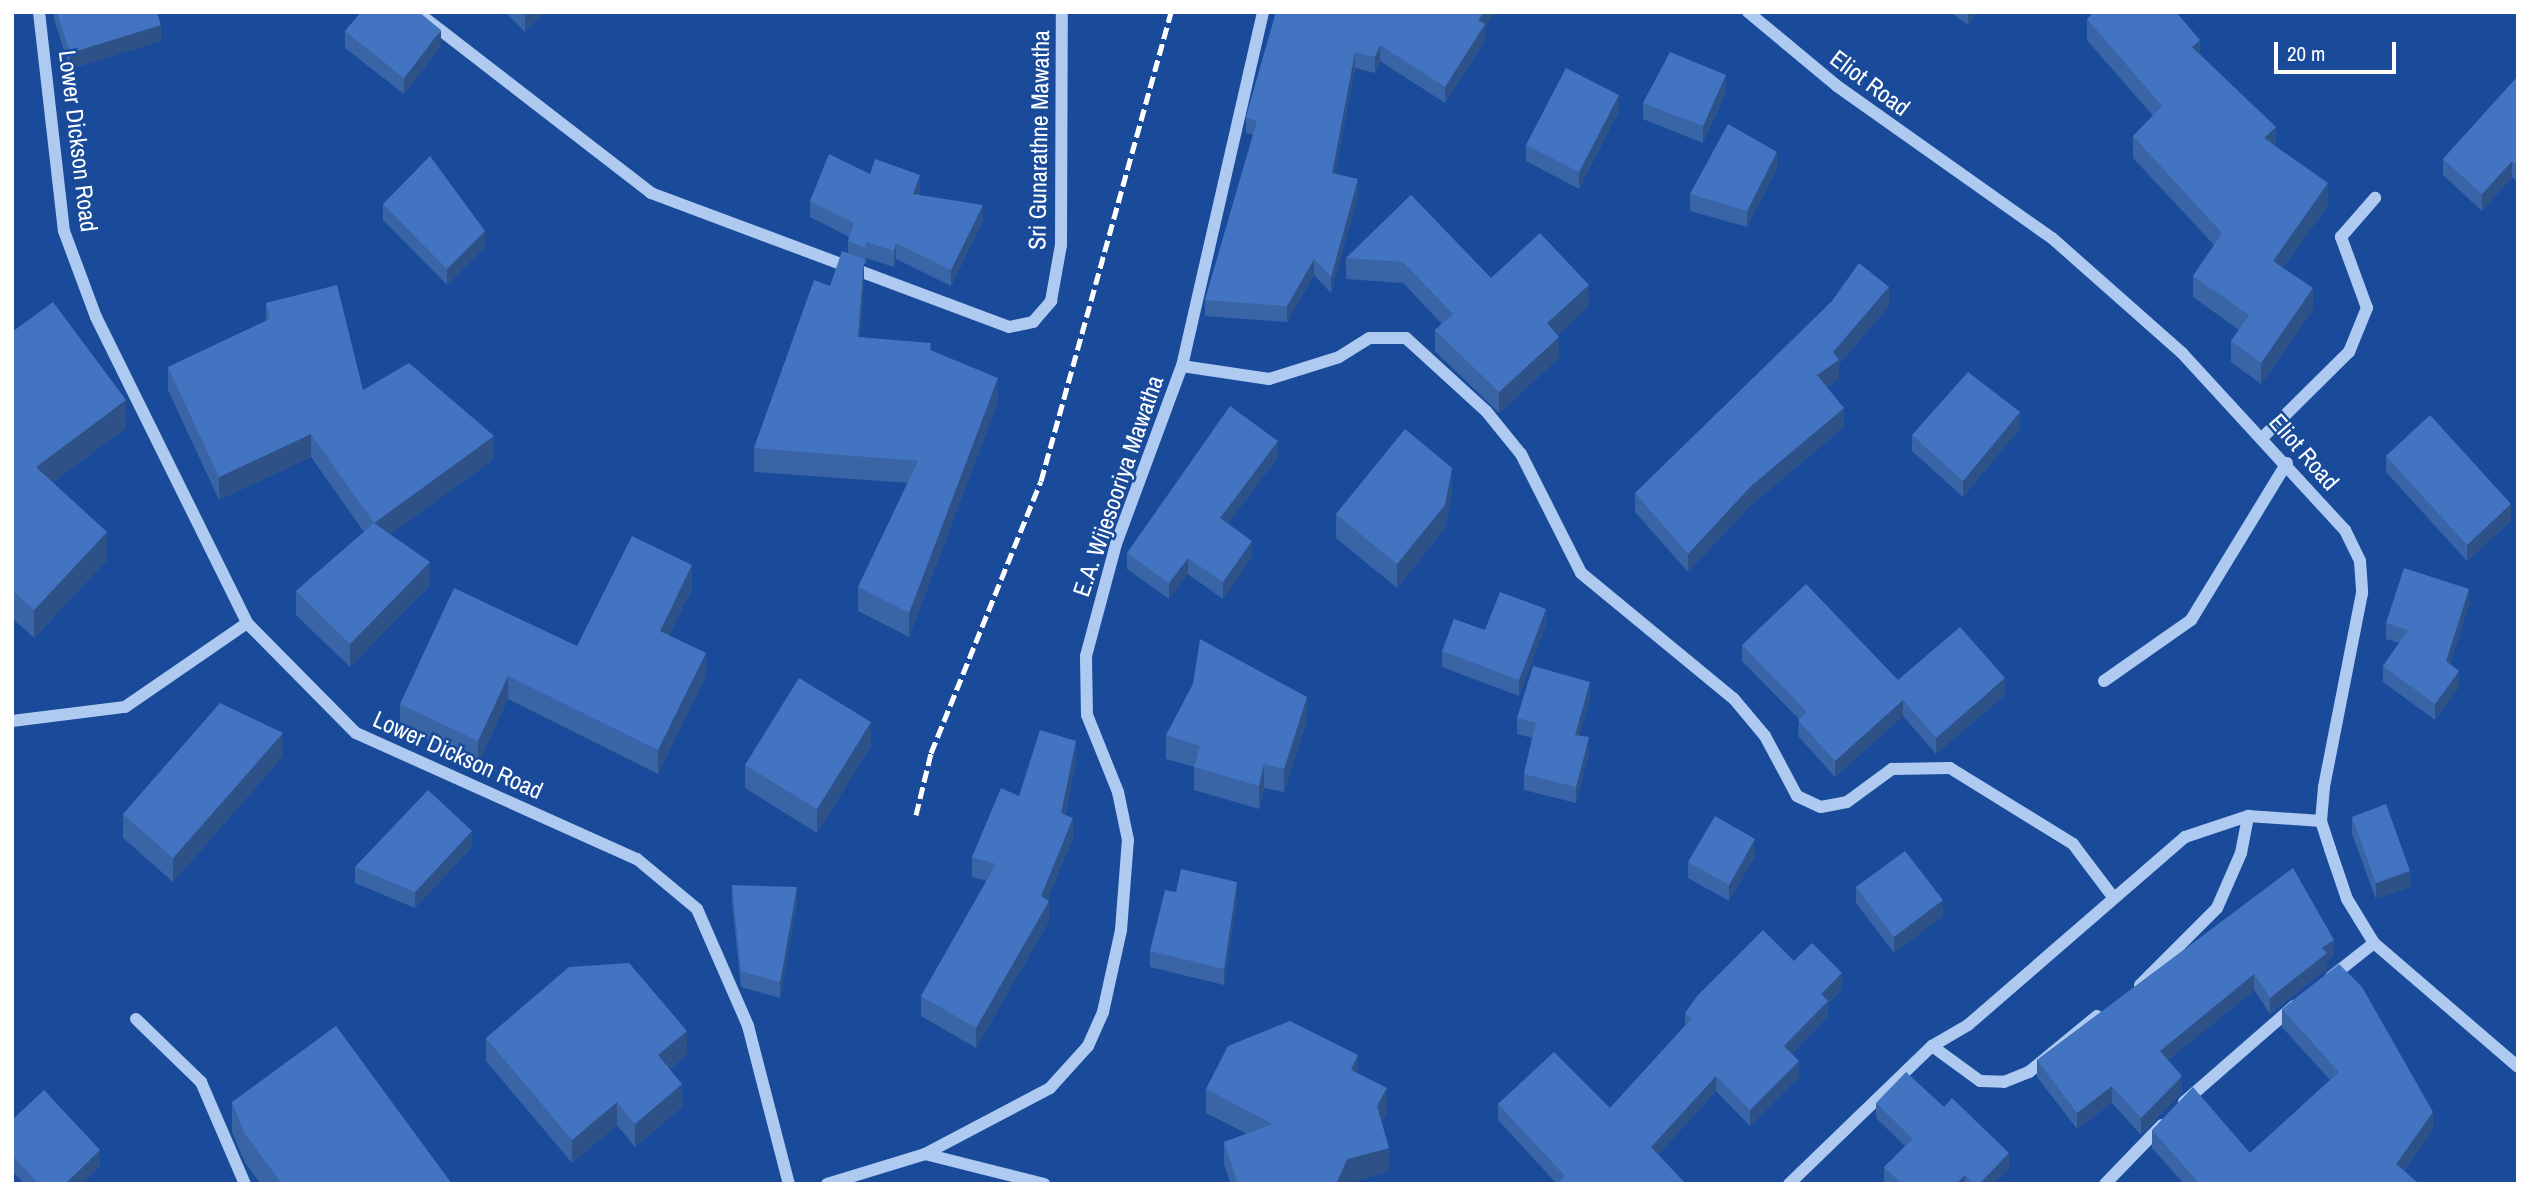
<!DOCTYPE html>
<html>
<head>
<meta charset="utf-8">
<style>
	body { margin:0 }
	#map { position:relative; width:2530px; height:1196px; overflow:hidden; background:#194b9a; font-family:"Archivo Narrow",sans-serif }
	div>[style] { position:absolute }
	.minor>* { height:12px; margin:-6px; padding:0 6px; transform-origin:6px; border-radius:6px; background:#afcaf1 }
	.rail>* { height:5px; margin-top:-2.5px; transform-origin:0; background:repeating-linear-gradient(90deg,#fff 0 12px,transparent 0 17px) }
	.wall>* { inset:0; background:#3964a6 }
	.shaded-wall>* { inset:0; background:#2e5187 }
	.building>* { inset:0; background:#4274c1 }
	span { translate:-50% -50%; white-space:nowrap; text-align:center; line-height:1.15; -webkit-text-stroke:5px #194b9a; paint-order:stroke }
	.street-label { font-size:24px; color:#fff }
	.frame { position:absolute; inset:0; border:14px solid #fff; pointer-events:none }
	.scale { position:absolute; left:2274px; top:42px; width:122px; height:32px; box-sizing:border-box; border:4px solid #fff; border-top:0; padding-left:9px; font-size:21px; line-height:24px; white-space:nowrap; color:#fff; -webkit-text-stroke:5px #194b9a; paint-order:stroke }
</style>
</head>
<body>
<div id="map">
	<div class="minor">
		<i style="left:39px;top:12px;width:220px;rotate:83.5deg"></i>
		<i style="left:64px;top:231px;width:92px;rotate:69.6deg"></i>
		<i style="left:96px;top:317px;width:341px;rotate:63.7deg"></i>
		<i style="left:247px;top:623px;width:155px;rotate:45.3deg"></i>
		<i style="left:356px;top:733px;width:308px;rotate:24.2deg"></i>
		<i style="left:637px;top:859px;width:78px;rotate:39.8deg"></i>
		<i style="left:697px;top:909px;width:128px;rotate:66.4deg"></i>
		<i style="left:748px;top:1026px;width:163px;rotate:75.5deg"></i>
		<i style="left:417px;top:12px;width:296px;rotate:37.7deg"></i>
		<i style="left:651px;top:193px;width:382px;rotate:20.5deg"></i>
		<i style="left:1009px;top:327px;width:25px;rotate:-12deg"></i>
		<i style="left:1033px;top:322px;width:28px;rotate:-49deg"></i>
		<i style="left:1051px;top:301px;width:57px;rotate:-79.9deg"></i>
		<i style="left:1061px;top:245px;width:233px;rotate:-89.8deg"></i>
		<i style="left:1748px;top:12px;width:116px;rotate:39.7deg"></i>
		<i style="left:1837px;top:86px;width:263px;rotate:35.3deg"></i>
		<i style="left:2052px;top:238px;width:174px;rotate:41.5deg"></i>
		<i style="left:2182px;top:353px;width:241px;rotate:47.4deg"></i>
		<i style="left:2345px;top:530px;width:34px;rotate:64deg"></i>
		<i style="left:2360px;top:561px;width:32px;rotate:86deg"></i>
		<i style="left:2362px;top:593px;width:198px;rotate:101.1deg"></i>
		<i style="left:2324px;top:787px;width:34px;rotate:95deg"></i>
		<i style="left:2321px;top:821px;width:29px;rotate:72deg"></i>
		<i style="left:2330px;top:849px;width:53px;rotate:71.2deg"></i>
		<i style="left:2347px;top:899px;width:52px;rotate:58.5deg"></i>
		<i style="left:2374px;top:943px;width:190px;rotate:40.7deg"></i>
		<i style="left:1182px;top:366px;width:88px;rotate:8.5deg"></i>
		<i style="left:1269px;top:379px;width:73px;rotate:-17.4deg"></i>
		<i style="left:1339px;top:357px;width:36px;rotate:-32deg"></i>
		<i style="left:1370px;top:338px;width:36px"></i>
		<i style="left:1406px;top:338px;width:108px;rotate:42.4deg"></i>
		<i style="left:1486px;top:411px;width:55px;rotate:50.9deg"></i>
		<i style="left:1521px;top:454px;width:133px;rotate:63.2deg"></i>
		<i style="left:1581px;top:573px;width:198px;rotate:39.5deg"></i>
		<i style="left:1734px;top:699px;width:48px;rotate:50deg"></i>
		<i style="left:1765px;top:736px;width:68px;rotate:61.9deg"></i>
		<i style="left:1797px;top:796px;width:26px;rotate:25deg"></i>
		<i style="left:1821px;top:807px;width:26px;rotate:-11deg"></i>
		<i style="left:1847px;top:802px;width:56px;rotate:-36.3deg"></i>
		<i style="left:1892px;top:769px;width:58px;rotate:-1deg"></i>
		<i style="left:1950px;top:768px;width:145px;rotate:31.7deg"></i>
		<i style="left:2073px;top:844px;width:66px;rotate:53deg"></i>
		<i style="left:2264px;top:436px;width:120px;rotate:-44.7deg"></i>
		<i style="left:2349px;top:352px;width:48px;rotate:-67.8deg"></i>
		<i style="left:2367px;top:308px;width:76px;rotate:-110.1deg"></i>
		<i style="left:2341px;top:237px;width:52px;rotate:-48.9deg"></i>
		<i style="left:2104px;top:681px;width:106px;rotate:-35deg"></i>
		<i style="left:2191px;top:620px;width:184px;rotate:-58.6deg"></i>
		<i style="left:12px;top:721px;width:114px;rotate:-7.1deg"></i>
		<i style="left:125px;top:707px;width:148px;rotate:-34.5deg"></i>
		<i style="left:2331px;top:977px;width:55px;rotate:-38.3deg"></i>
		<i style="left:2140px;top:985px;width:109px;rotate:-45deg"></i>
		<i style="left:2217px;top:908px;width:60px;rotate:-66.4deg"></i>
		<i style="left:2241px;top:853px;width:38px;rotate:-79deg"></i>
		<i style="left:136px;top:1019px;width:91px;rotate:44.1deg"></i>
		<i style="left:201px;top:1082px;width:111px;rotate:66.7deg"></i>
		<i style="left:1932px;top:1046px;width:59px;rotate:36.1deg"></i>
		<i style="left:1980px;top:1081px;width:24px;rotate:2deg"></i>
		<i style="left:2004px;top:1082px;width:27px;rotate:-22deg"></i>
		<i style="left:2029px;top:1072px;width:88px;rotate:-39.5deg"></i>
		<i style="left:2184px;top:1102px;width:146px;rotate:-41.1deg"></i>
		<i style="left:925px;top:1154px;width:123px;rotate:14.1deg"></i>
		<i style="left:827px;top:1184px;width:102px;rotate:-17deg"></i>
		<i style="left:925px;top:1154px;width:141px;rotate:-27.8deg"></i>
		<i style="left:1050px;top:1088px;width:57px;rotate:-47.9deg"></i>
		<i style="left:1088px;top:1046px;width:37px;rotate:-66deg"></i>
		<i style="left:1103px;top:1012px;width:84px;rotate:-77.6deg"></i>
		<i style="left:1121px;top:930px;width:90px;rotate:-85.6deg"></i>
		<i style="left:1128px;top:840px;width:49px;rotate:-101.8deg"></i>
		<i style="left:1118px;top:792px;width:83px;rotate:-111.9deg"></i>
		<i style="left:1087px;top:715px;width:59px;rotate:-91deg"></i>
		<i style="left:1086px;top:656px;width:116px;rotate:-75deg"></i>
		<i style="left:1116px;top:544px;width:190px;rotate:-69.7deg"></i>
		<i style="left:1182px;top:366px;width:363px;rotate:-77.1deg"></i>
		<i style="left:1789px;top:1184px;width:199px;rotate:-44deg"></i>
		<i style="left:1932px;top:1046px;width:42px;rotate:-30.3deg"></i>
		<i style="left:1968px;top:1025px;width:287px;rotate:-40.9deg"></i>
		<i style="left:2185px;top:837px;width:66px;rotate:-18.4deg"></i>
		<i style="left:2248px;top:816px;width:73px;rotate:3.9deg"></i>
		<i style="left:2105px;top:1184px;width:82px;rotate:-46deg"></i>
	</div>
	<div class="rail">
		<i style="left:916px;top:815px;width:64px;rotate:-76.4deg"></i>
		<i style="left:931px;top:753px;width:293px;rotate:-68deg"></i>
		<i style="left:1041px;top:481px;width:487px;rotate:-74.5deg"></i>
	</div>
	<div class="wall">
		<i style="clip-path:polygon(54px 12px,157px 12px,161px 41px,70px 69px,54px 19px)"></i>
		<i style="clip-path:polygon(505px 12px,544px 12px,525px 32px)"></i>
		<i style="clip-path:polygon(1276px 12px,1495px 12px,1485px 27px,1485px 40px,1445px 103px,1380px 61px,1375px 73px,1355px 68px,1335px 173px,1358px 195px,1331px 293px,1314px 275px,1287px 322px,1205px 316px,1205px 300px,1253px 135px,1246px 133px,1246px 117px)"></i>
		<i style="clip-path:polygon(1950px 12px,1976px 12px,1968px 25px)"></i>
		<i style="clip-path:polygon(2087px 19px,2200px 54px,2276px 147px,2328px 205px,2283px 268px,2313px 310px,2261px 384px,2231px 362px,2231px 341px,2239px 330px,2193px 297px,2193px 276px,2214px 245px,2133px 158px,2133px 136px,2153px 116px,2087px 40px)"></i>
		<i style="clip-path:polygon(345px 31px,441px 46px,404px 94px,345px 48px)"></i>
		<i style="clip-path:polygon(2518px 76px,2518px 183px,2512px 177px,2482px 211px,2443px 175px,2443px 159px)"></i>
		<i style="clip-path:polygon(1726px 92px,1703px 143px,1643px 119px,1643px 103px)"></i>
		<i style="clip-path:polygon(1619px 111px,1579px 189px,1526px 161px,1526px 145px)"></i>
		<i style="clip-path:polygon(1777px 168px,1747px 227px,1690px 211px,1690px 194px)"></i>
		<i style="clip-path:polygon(870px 174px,920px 191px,918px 195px,983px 221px,951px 286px,896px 259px,894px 267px,866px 258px,866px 264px,864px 264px,864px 282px,860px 337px,931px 350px,998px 402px,909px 637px,858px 611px,858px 587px,908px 483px,754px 472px,754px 448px,830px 286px,848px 253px,848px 241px,849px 237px,810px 217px,810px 201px)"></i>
		<i style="clip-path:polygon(1411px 195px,1491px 278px,1589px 306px,1558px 335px,1559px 358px,1499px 413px,1435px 351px,1435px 330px,1442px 324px,1403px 283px,1346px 279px,1346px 258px)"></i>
		<i style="clip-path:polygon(383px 204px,485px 247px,447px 285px,383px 220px)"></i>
		<i style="clip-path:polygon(266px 303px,363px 390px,494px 459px,390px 534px,430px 585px,350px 667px,296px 615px,296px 591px,364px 532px,311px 457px,219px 500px,168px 390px,168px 367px,266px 321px)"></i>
		<i style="clip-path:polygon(1889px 306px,1839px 364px,1839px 379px,1827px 387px,1844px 427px,1751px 505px,1688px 572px,1635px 512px,1635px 493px)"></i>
		<i style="clip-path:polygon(12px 332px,126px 428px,53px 482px,107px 560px,34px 638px,12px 618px)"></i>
		<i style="clip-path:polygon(2020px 428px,1963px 497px,1912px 451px,1912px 435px)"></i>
		<i style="clip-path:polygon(2386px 456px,2511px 521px,2467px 561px,2386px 472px)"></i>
		<i style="clip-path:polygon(1278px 457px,1228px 523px,1252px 557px,1223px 599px,1188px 574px,1169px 599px,1127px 569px,1127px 553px)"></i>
		<i style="clip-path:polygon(1452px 491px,1445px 528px,1397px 588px,1336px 538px,1336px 514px)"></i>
		<i style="clip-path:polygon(692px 589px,669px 635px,706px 676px,658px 774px,508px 699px,478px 764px,400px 727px,400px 704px,577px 646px)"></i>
		<i style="clip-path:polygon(2469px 605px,2450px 664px,2459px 687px,2435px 720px,2383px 682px,2383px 666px,2399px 643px,2386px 639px,2386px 623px)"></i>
		<i style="clip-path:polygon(1546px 625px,1519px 696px,1442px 667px,1442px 651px,1485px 630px)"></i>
		<i style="clip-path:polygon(1742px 645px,1898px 680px,2005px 695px,1936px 754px,1903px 716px,1835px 777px,1798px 736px,1799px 719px,1742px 661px)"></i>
		<i style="clip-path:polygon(1590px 699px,1579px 735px,1589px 753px,1576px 803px,1524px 790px,1524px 774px,1532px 738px,1517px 734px,1517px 718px)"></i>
		<i style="clip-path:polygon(1307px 720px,1284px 792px,1264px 788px,1259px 809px,1194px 790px,1194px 767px,1166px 759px,1166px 735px)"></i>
		<i style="clip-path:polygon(871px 746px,817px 833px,745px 788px,745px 765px)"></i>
		<i style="clip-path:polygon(283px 756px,173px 882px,123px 838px,123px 814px)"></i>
		<i style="clip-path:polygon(1076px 761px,1065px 815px,1073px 838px,1047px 900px,1049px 921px,976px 1048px,921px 1016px,921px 996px,987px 881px,972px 877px,972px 857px)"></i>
		<i style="clip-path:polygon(2352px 817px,2410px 887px,2376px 899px,2352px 834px)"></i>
		<i style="clip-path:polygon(472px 847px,415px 908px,355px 883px,355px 867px)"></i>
		<i style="clip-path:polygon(1755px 856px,1729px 901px,1688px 878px,1688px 862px)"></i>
		<i style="clip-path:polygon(2293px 868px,2334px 956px,2327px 961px,2327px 969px,2270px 1014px,2254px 990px,2168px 1060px,2182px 1092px,2141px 1135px,2112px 1103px,2077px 1129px,2037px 1077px,2037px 1060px)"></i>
		<i style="clip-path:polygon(732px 885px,797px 903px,780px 998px,741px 987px,732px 901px)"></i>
		<i style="clip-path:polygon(1856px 887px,1943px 916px,1894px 953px,1856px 903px)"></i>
		<i style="clip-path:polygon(1176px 892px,1237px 898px,1224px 985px,1150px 967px,1150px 951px)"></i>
		<i style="clip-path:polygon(1794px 961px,1842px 989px,1828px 1003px,1828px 1016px,1792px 1054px,1799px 1077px,1750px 1126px,1716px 1091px,1658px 1155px,1557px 1184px,1498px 1120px,1498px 1104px,1610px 1108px,1685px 1026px,1685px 1013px)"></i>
		<i style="clip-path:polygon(2282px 1009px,2433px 1130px,2404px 1171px,2419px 1184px,2184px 1184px,2152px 1148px,2152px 1130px,2250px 1153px,2330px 1080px,2282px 1027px)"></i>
		<i style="clip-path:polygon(486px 1038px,687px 1055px,670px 1069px,682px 1107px,635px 1147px,617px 1125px,572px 1163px,486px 1061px)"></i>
		<i style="clip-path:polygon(1358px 1073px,1387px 1111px,1382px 1121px,1389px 1171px,1347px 1184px,1231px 1184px,1224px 1165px,1224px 1142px,1247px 1134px,1206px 1113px,1206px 1089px)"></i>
		<i style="clip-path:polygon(232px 1102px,452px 1184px,261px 1184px,245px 1163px,232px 1132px)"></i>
		<i style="clip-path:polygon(1876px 1103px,2009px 1168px,1993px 1184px,1887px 1184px,1884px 1181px,1884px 1167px,1905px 1146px,1876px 1118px)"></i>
		<i style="clip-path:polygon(12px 1120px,100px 1166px,82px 1184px,24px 1184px,12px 1171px)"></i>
	</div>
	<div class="shaded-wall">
		<i style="clip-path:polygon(525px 12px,544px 12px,525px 32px)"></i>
		<i style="clip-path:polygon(1484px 12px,1495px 12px,1485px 27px,1485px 40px,1445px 103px,1445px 87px,1478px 20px)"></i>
		<i style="clip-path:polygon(1968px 12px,1976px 12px,1968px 25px)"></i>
		<i style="clip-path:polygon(161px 25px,161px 41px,70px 69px,70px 53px)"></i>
		<i style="clip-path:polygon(441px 30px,441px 46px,404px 94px,404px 78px)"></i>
		<i style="clip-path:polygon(2200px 40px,2200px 61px,2192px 47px)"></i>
		<i style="clip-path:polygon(1380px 45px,1380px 61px,1375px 73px,1375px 57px)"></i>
		<i style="clip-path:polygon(1355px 52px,1355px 68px,1332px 189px,1332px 173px)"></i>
		<i style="clip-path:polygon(1726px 75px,1726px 92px,1703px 143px,1703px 126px)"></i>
		<i style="clip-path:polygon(1619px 95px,1619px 111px,1579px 189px,1579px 172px)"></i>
		<i style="clip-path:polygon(2276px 127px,2276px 148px,2264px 138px)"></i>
		<i style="clip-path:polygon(1777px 152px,1777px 168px,1747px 227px,1747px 211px)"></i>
		<i style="clip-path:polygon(2512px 161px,2512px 177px,2482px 211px,2482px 194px)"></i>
		<i style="clip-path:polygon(920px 175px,920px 191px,913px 210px,913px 194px)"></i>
		<i style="clip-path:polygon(1358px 179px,1358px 195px,1331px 293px,1331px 277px)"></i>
		<i style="clip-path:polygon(2328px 183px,2328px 205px,2273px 282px,2273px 261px)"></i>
		<i style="clip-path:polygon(983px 205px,983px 221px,951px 286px,951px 270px)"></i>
		<i style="clip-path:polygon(485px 231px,485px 247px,447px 285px,447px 269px)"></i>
		<i style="clip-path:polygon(896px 243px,896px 259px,894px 267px,894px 251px)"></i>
		<i style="clip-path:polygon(864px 259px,864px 282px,858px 360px,858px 337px)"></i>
		<i style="clip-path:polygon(1314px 259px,1314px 275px,1287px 322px,1287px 306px)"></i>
		<i style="clip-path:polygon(1589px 285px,1589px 306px,1547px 345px,1547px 323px)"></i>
		<i style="clip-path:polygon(1889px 287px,1889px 306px,1839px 364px,1839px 379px,1817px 394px,1817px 375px,1833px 352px)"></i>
		<i style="clip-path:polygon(2313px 288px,2313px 310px,2261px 384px,2261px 363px)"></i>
		<i style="clip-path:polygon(1559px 337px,1559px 358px,1499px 413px,1499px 392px)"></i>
		<i style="clip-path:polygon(998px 378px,998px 402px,909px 637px,909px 613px)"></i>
		<i style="clip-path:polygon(126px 400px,126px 428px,36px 495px,36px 467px)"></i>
		<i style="clip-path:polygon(1844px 408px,1844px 427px,1751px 505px,1688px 572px,1688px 554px,1751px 486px)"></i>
		<i style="clip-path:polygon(2020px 412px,2020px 428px,1963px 497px,1963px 481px)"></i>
		<i style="clip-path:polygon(311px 434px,311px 457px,219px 500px,219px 477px)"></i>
		<i style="clip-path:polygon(494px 436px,494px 459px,374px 546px,374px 523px)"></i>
		<i style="clip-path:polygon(1278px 441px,1278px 457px,1220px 534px,1220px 518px)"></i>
		<i style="clip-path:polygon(1452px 468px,1452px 491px,1445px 528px,1397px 588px,1397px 564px)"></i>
		<i style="clip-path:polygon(2511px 504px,2511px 521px,2467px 561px,2467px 545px)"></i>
		<i style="clip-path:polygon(107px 532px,107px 560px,34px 638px,34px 610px)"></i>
		<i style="clip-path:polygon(1252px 541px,1252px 557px,1223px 599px,1223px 582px)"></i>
		<i style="clip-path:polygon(1188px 558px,1188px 574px,1169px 599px,1169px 583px)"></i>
		<i style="clip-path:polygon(430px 562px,430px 585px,350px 667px,350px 644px)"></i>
		<i style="clip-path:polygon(692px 565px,692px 589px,660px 654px,660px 631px)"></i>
		<i style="clip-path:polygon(2469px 589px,2469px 605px,2446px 677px,2446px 661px)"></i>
		<i style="clip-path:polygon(1546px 609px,1546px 625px,1519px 696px,1519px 680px)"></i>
		<i style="clip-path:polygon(706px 653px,706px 676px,658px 774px,658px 750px)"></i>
		<i style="clip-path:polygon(2459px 671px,2459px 687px,2435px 720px,2435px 704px)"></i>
		<i style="clip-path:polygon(508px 676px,508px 699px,478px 764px,478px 741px)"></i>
		<i style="clip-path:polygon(2005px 678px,2005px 695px,1936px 754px,1936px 738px)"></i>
		<i style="clip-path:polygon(1590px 682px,1590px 699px,1575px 751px,1575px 735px)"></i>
		<i style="clip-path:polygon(1307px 697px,1307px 720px,1284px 792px,1284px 769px)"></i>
		<i style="clip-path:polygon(1903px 700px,1903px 716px,1835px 777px,1835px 761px)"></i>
		<i style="clip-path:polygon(871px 722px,871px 746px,817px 833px,817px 809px)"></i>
		<i style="clip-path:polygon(283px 733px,283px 756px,173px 882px,173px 858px)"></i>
		<i style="clip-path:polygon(1589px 737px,1589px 753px,1576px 803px,1576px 787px)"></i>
		<i style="clip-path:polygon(1076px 741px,1076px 761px,1061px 833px,1061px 813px)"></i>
		<i style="clip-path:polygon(1264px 764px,1264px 788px,1259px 809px,1259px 786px)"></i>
		<i style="clip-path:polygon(1073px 818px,1073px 838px,1041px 915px,1049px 901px,1049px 921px,976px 1048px,976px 1028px,1041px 896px)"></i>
		<i style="clip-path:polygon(472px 831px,472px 847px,415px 908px,415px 892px)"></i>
		<i style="clip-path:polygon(1755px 839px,1755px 856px,1729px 901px,1729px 885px)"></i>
		<i style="clip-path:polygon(2410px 871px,2410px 887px,2376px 899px,2376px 883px)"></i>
		<i style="clip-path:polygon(1237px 882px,1237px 898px,1224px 985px,1224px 969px)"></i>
		<i style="clip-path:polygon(797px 887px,797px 903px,780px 998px,780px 982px)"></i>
		<i style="clip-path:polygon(1943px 900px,1943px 916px,1894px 953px,1894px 937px)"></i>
		<i style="clip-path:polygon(2334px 940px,2334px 956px,2327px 961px,2327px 969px,2270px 1014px,2270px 998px,2322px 948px)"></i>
		<i style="clip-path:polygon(1842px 973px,1842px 989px,1828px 1003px,1828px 1016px,1784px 1062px,1784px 1046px,1821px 994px)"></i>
		<i style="clip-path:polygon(2254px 974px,2254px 990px,2160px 1067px,2160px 1051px)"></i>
		<i style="clip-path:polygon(687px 1031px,687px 1055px,658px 1079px,658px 1055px)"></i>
		<i style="clip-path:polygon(1358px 1055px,1358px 1078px,1351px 1070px)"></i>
		<i style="clip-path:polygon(1799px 1061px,1799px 1077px,1750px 1126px,1750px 1110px)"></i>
		<i style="clip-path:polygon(1716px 1076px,1716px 1091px,1651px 1163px,1651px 1147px)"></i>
		<i style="clip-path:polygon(2182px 1076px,2182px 1092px,2141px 1135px,2141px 1118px)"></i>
		<i style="clip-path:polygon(682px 1084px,682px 1107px,635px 1147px,635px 1124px)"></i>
		<i style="clip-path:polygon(2112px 1086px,2112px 1103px,2077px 1129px,2077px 1113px)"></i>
		<i style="clip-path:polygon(1387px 1088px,1387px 1111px,1377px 1129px,1377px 1106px)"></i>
		<i style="clip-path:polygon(617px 1102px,617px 1125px,572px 1163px,572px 1140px)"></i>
		<i style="clip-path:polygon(2433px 1112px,2433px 1130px,2396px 1182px,2396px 1164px)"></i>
		<i style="clip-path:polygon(1389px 1148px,1389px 1171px,1347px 1184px,1336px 1184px,1347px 1159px)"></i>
		<i style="clip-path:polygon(100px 1150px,100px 1166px,82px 1184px,65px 1184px)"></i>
		<i style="clip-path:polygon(2009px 1153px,2009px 1168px,1993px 1184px,1979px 1184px)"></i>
		<i style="clip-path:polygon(1965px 1175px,1965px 1184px,1956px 1184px)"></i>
	</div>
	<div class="building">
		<i style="clip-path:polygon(57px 12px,157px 12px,161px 25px,70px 53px)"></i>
		<i style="clip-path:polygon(361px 12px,419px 12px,441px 30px,404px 78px,345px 31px)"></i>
		<i style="clip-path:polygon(1276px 12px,1484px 12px,1478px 20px,1485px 24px,1445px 87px,1380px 45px,1375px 57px,1355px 52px,1332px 173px,1358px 179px,1331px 277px,1314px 259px,1287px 306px,1205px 300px,1257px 121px,1246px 117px)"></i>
		<i style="clip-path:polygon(2094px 12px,2176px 12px,2200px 40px,2192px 47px,2276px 127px,2264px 138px,2328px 183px,2273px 261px,2313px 288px,2261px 363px,2231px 341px,2249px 315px,2193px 276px,2222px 233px,2133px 136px,2162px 106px,2087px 19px)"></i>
		<i style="clip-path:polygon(1670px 52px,1726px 75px,1703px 126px,1643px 103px)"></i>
		<i style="clip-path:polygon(1566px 68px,1619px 95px,1579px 172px,1526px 145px)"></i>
		<i style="clip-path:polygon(2518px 76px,2518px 166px,2512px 161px,2482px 194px,2443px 159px)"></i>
		<i style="clip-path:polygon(1728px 124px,1777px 152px,1747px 211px,1690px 194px)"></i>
		<i style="clip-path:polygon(829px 154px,870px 174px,875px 159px,920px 175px,913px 194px,983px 205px,951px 270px,896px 243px,894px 251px,866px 242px,866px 248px,848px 241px,854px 223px,810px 201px)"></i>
		<i style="clip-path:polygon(430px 156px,485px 231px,447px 269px,383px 204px)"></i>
		<i style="clip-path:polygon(1411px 195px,1491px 278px,1540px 233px,1589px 285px,1547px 323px,1559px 337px,1499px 392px,1435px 330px,1453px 314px,1403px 262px,1346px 258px)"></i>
		<i style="clip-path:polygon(842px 251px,864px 259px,858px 337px,931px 343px,930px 350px,998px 378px,909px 613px,858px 587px,918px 461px,754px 448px,814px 280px,830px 286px)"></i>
		<i style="clip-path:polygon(1859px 263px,1889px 287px,1833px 352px,1839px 360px,1817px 375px,1844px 408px,1751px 486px,1688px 554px,1635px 493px,1832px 301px)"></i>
		<i style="clip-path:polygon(337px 285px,363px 390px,409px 363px,494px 436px,374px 523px,311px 434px,219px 477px,168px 367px,270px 319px,266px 303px)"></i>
		<i style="clip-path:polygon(53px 302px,126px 400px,36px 467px,107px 532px,34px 610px,12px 590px,12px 332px)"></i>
		<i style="clip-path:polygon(1968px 372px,2020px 412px,1963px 481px,1912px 435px)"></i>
		<i style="clip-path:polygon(1230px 406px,1278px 441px,1220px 518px,1252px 541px,1223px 582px,1188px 558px,1169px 583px,1127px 553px)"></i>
		<i style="clip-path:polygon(2430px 415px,2511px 504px,2467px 545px,2386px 456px)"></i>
		<i style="clip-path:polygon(1405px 429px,1452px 468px,1445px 505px,1397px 564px,1336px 514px)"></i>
		<i style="clip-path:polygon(374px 523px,430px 562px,350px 644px,296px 591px)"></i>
		<i style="clip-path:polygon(632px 536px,692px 565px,660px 631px,706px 653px,658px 750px,508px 676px,478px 741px,400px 704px,454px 588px,577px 646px)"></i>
		<i style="clip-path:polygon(2404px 568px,2469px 589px,2446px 661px,2459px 671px,2435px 704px,2383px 666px,2408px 630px,2386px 623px)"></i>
		<i style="clip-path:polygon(1806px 584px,1898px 680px,1960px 627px,2005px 678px,1936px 738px,1903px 700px,1835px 761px,1798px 720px,1807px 712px,1742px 645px)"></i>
		<i style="clip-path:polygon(1500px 592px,1546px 609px,1519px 680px,1442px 651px,1454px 619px,1485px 630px)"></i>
		<i style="clip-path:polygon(1200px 639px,1307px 697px,1284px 769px,1264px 764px,1259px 786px,1194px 767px,1200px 746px,1166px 735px,1193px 684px)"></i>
		<i style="clip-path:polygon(1533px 666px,1590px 682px,1575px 735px,1589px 737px,1576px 787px,1524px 774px,1536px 723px,1517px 718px)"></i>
		<i style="clip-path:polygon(799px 678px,871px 722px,817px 809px,745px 765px)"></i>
		<i style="clip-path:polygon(220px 703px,283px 733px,173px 858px,123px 814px)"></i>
		<i style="clip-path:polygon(1040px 730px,1076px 741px,1061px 813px,1073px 818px,1041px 896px,1049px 901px,976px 1028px,921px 996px,996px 864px,972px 857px,1001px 788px,1019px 796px)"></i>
		<i style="clip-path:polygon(428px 790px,472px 831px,415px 892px,355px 867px)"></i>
		<i style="clip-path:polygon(2386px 804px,2410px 871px,2376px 883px,2352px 817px)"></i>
		<i style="clip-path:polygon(1715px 816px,1755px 839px,1729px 885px,1688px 862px)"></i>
		<i style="clip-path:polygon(1905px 851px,1943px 900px,1894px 937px,1856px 887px)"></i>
		<i style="clip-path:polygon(2293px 868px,2334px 940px,2322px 948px,2327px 953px,2270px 998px,2254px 974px,2160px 1051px,2182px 1076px,2141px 1118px,2112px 1086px,2077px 1113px,2037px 1060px)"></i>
		<i style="clip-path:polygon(1181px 869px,1237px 882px,1224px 969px,1150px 951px,1165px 890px,1176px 892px)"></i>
		<i style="clip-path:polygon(732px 885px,797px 887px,780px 982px,741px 971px)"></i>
		<i style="clip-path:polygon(1763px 930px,1794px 961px,1812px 943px,1842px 973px,1821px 994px,1828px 1001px,1784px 1046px,1799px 1061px,1750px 1110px,1716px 1076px,1651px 1147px,1686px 1184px,1557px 1184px,1565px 1176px,1498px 1104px,1554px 1052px,1610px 1108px,1691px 1019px,1685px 1013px,1698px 995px)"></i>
		<i style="clip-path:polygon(629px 963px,687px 1031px,658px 1055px,682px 1084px,635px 1124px,617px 1102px,572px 1140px,486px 1038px,569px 967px)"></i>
		<i style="clip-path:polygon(2339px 964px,2362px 987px,2433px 1112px,2396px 1164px,2419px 1184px,2200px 1184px,2152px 1130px,2193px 1087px,2250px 1153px,2339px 1072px,2282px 1009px)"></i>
		<i style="clip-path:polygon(1290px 1021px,1358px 1055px,1351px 1070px,1387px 1088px,1377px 1106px,1389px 1148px,1347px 1159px,1336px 1184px,1238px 1184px,1224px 1142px,1273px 1124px,1206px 1089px,1228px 1046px)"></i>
		<i style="clip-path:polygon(336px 1026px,452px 1184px,282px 1184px,245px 1134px,232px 1102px)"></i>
		<i style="clip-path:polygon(1906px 1072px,1944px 1107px,1952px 1098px,2009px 1153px,1979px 1184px,1974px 1184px,1965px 1175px,1956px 1184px,1902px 1184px,1884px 1167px,1913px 1139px,1876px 1103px)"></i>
		<i style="clip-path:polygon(44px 1090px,100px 1150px,65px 1184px,39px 1184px,12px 1155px,12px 1120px)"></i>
	</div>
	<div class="street-label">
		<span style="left:1870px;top:83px;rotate:37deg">Eliot Road</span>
		<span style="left:1039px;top:140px;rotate:-89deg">Sri Gunarathne Mawatha</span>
		<span style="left:78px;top:141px;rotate:83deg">Lower Dickson Road</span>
		<span style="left:2304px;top:452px;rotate:49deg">Eliot Road</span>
		<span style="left:1118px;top:486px;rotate:-71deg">E.A. Wijesooriya Mawatha</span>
		<span style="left:458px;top:755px;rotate:24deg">Lower Dickson Road</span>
	</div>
	<div class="frame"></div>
	<div class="scale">20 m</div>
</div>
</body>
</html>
